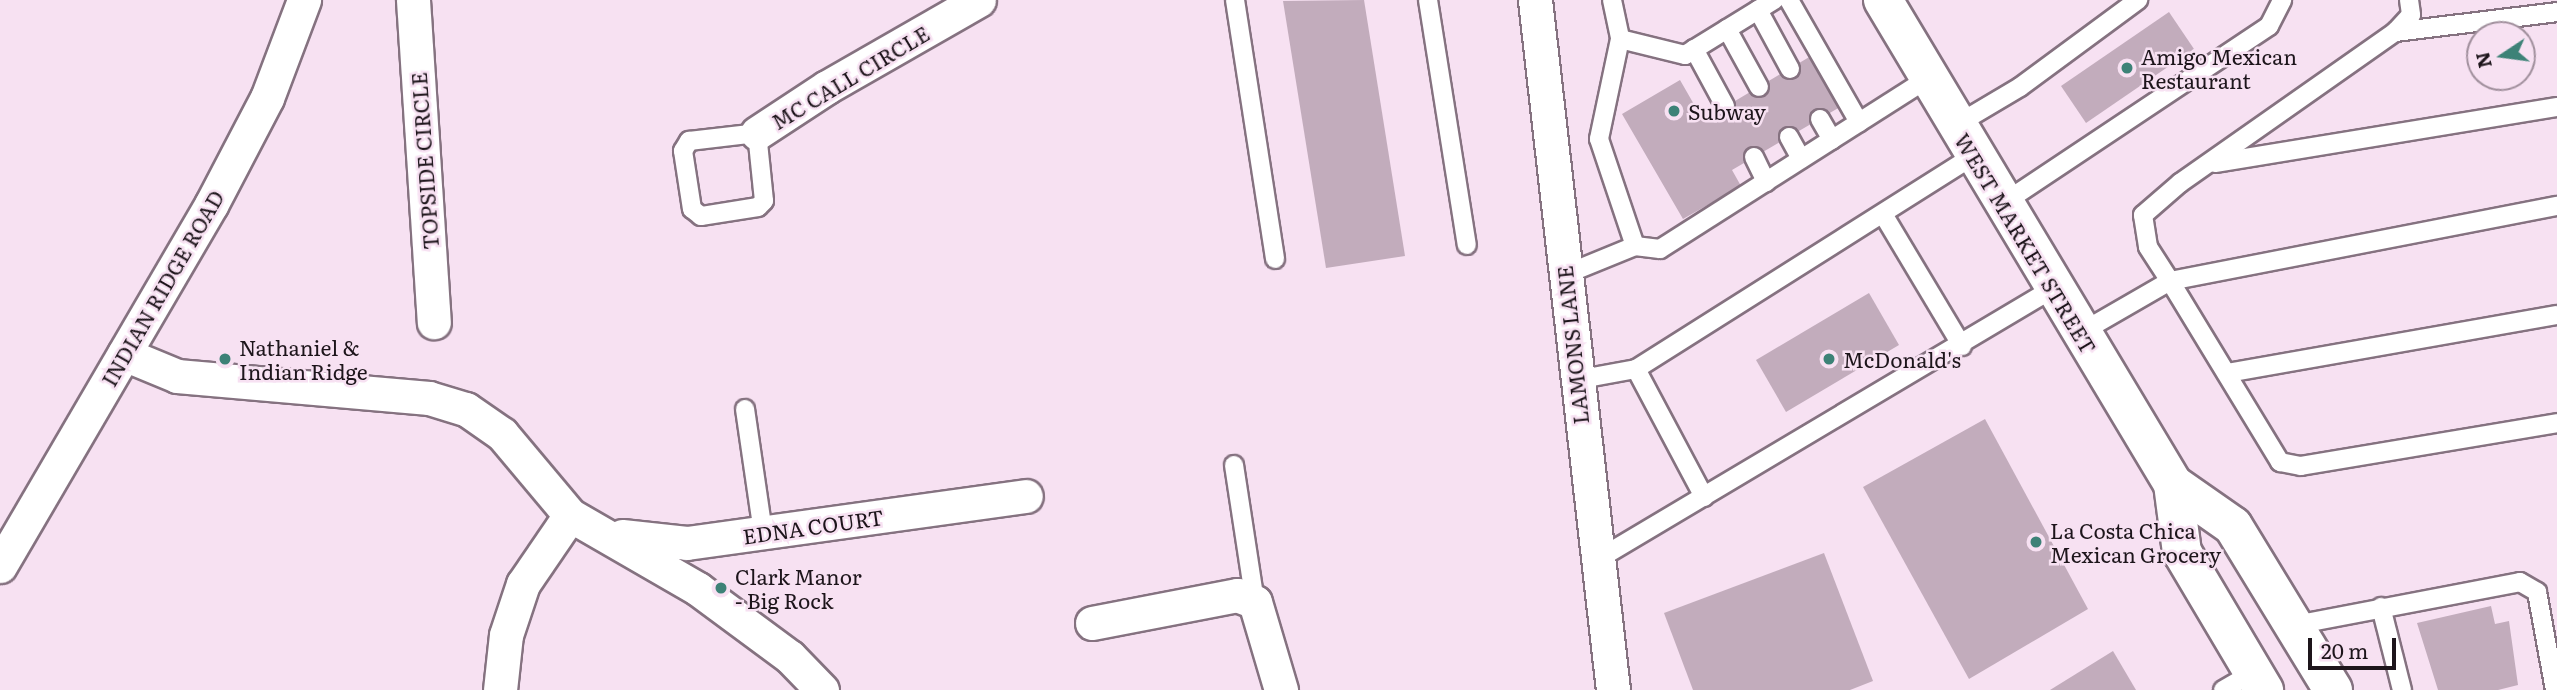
<!DOCTYPE html>
<html>
<head>
<meta charset="utf-8">
<style>
	body { margin:0 }
	#map { position:relative; width:2557px; height:690px; overflow:hidden; background:#f7e1f2; font-family:Literata,serif }
	div>[style] { position:absolute }
	.building>* { inset:0; background:#c2acbc }
	.roads { filter:drop-shadow(2px 0 #857280) drop-shadow(-2px 0 #857280) drop-shadow(0 2px #857280) drop-shadow(0 -2px #857280) }
	.lane>* { height:18px; margin:-9px; padding:0 9px; transform-origin:9px; border-radius:9px; background:#fff }
	.street>* { height:33px; margin:-16.5px; padding:0 16.5px; transform-origin:16.5px; border-radius:16.5px; background:#fff }
	.primary>* { height:38px; margin:-19px; padding:0 19px; transform-origin:19px; border-radius:19px; background:#fff }
	.dots>* { width:19px; height:19px; translate:-50% -50%; box-sizing:border-box; border:4px solid #f7e1f2; border-radius:50% }
	span { translate:-50% -50%; white-space:nowrap; text-align:center; line-height:1.15; -webkit-text-stroke:5px #f7e1f2; paint-order:stroke }
	.poi-label { font-size:21px; color:#1d151b }
	.left { translate:0 -50%; text-align:left }
	.street-label { font-size:21px; color:#1d151b }
	.north { position:absolute; left:2466px; top:21px; width:70px; height:70px; box-sizing:border-box; background:#f7e1f2; border:2px solid #a08f9c; border-radius:50%; rotate:257deg; font-size:19px; font-weight:700; line-height:28px; text-align:center; color:#1d151b }
	.north::after { content:''; display:block; margin:auto; width:24px; height:32px; background:#3d8277; clip-path:polygon(50% 0,100% 100%,50% 72%,0 100%) }
	.scale { position:absolute; left:2308px; top:638px; width:88px; height:32px; box-sizing:border-box; border:4px solid #1d151b; border-top:0; padding-left:9px; font-size:21px; line-height:24px; white-space:nowrap; color:#1d151b; -webkit-text-stroke:5px #f7e1f2; paint-order:stroke }
</style>
</head>
<body>
<div id="map">
	<div class="building">
		<i style="clip-path:polygon(1364px 0,1405px 256px,1326px 268px,1283px 1px)"></i>
		<i style="clip-path:polygon(2169px 12px,2194px 49px,2086px 123px,2061px 86px)"></i>
		<i style="clip-path:polygon(1811px 56px,1840px 107px,1732px 170px,1741px 186px,1683px 219px,1622px 114px,1680px 80px,1703px 120px)"></i>
		<i style="clip-path:polygon(1869px 293px,1899px 345px,1786px 412px,1756px 360px)"></i>
		<i style="clip-path:polygon(1985px 419px,2088px 609px,1969px 679px,1863px 487px)"></i>
		<i style="clip-path:polygon(1824px 553px,1873px 681px,1850px 690px,1693px 690px,1664px 613px)"></i>
		<i style="clip-path:polygon(2491px 606px,2495px 624px,2509px 621px,2518px 685px,2498px 690px,2438px 690px,2417px 623px)"></i>
		<i style="clip-path:polygon(2113px 651px,2136px 690px,2050px 690px)"></i>
	</div>
	<div class="roads">
		<div class="lane">
			<i style="left:1235px;top:0;width:262px;rotate:81.2deg"></i>
			<i style="left:1428px;top:0;width:248px;rotate:81deg"></i>
			<i style="left:1612px;top:0;width:40px;rotate:78deg"></i>
			<i style="left:1620px;top:39px;width:102px;rotate:101.9deg"></i>
			<i style="left:1599px;top:139px;width:113px;rotate:71.4deg"></i>
			<i style="left:1789px;top:0;width:141px;rotate:60.2deg"></i>
			<i style="left:2409px;top:0;width:15px;rotate:82deg"></i>
			<i style="left:2411px;top:15px;width:23px;rotate:133deg"></i>
			<i style="left:2395px;top:32px;width:263px;rotate:144.9deg"></i>
			<i style="left:2180px;top:183px;width:49px;rotate:139.1deg"></i>
			<i style="left:2143px;top:215px;width:32px;rotate:81deg"></i>
			<i style="left:2148px;top:247px;width:40px;rotate:57.1deg"></i>
			<i style="left:2170px;top:281px;width:394px;rotate:-11deg"></i>
			<i style="left:1758px;top:10px;width:67px;rotate:61.5deg"></i>
			<i style="left:1727px;top:29px;width:66px;rotate:61.1deg"></i>
			<i style="left:2395px;top:32px;width:163px;rotate:-7deg"></i>
			<i style="left:1620px;top:39px;width:67px;rotate:13.8deg"></i>
			<i style="left:1685px;top:55px;width:105px;rotate:-31.7deg"></i>
			<i style="left:1694px;top:49px;width:65px;rotate:61.5deg"></i>
			<i style="left:1820px;top:119px;width:24px;rotate:60deg"></i>
			<i style="left:1956px;top:125px;width:74px;rotate:-30.7deg"></i>
			<i style="left:2020px;top:87px;width:147px;rotate:-36.4deg"></i>
			<i style="left:757px;top:133px;width:68px;rotate:84.1deg"></i>
			<i style="left:764px;top:201px;width:8px;rotate:135deg"></i>
			<i style="left:758px;top:207px;width:58px;rotate:171deg"></i>
			<i style="left:701px;top:216px;width:11px;rotate:-142deg"></i>
			<i style="left:692px;top:209px;width:59px;rotate:-98.8deg"></i>
			<i style="left:683px;top:151px;width:12px;rotate:-59deg"></i>
			<i style="left:689px;top:141px;width:68px;rotate:-6.7deg"></i>
			<i style="left:1789px;top:137px;width:25px;rotate:61deg"></i>
			<i style="left:1754px;top:157px;width:28px;rotate:64deg"></i>
			<i style="left:2215px;top:163px;width:347px;rotate:-9.3deg"></i>
			<i style="left:2002px;top:204px;width:321px;rotate:-33.7deg"></i>
			<i style="left:2269px;top:26px;width:29px;rotate:-63deg"></i>
			<i style="left:1883px;top:214px;width:154px;rotate:59.1deg"></i>
			<i style="left:1564px;top:275px;width:77px;rotate:-22.2deg"></i>
			<i style="left:1635px;top:246px;width:25px;rotate:7deg"></i>
			<i style="left:1660px;top:249px;width:318px;rotate:-32.5deg"></i>
			<i style="left:2080px;top:333px;width:104px;rotate:-30deg"></i>
			<i style="left:2170px;top:281px;width:212px;rotate:58.7deg"></i>
			<i style="left:2280px;top:462px;width:21px;rotate:11deg"></i>
			<i style="left:2301px;top:466px;width:260px;rotate:-9.5deg"></i>
			<i style="left:1636px;top:369px;width:145px;rotate:62deg"></i>
			<i style="left:2227px;top:373px;width:335px;rotate:-10deg"></i>
			<i style="left:1576px;top:380px;width:61px;rotate:-10.4deg"></i>
			<i style="left:1636px;top:369px;width:399px;rotate:-32.3deg"></i>
			<i style="left:745px;top:409px;width:125px;rotate:81.7deg"></i>
			<i style="left:1234px;top:465px;width:139px;rotate:81.3deg"></i>
			<i style="left:1595px;top:561px;width:532px;rotate:-30.76deg"></i>
			<i style="left:2381px;top:607px;width:86px;rotate:75.8deg"></i>
			<i style="left:2295px;top:625px;width:229px;rotate:-10.8deg"></i>
			<i style="left:2520px;top:582px;width:20px;rotate:30deg"></i>
			<i style="left:2537px;top:592px;width:100px;rotate:79.6deg"></i>
			<i style="left:2223px;top:690px;width:36px;rotate:-30deg"></i>
		</div>
		<div class="street">
			<i style="left:413px;top:0;width:323px;rotate:86.3deg"></i>
			<i style="left:1535px;top:0;width:694px;rotate:83.55deg"></i>
			<i style="left:757px;top:133px;width:84px;rotate:-33.3deg"></i>
			<i style="left:827px;top:87px;width:175px;rotate:-29.8deg"></i>
			<i style="left:124px;top:354px;width:57px;rotate:22.5deg"></i>
			<i style="left:177px;top:376px;width:253px;rotate:5deg"></i>
			<i style="left:429px;top:398px;width:39px;rotate:17deg"></i>
			<i style="left:466px;top:409px;width:44px;rotate:34.8deg"></i>
			<i style="left:502px;top:434px;width:106px;rotate:50deg"></i>
			<i style="left:570px;top:515px;width:148px;rotate:30deg"></i>
			<i style="left:698px;top:589px;width:114px;rotate:36.5deg"></i>
			<i style="left:790px;top:657px;width:46px;rotate:45.9deg"></i>
			<i style="left:622px;top:536px;width:65px;rotate:6.1deg"></i>
			<i style="left:687px;top:543px;width:342px;rotate:-7.9deg"></i>
			<i style="left:0;top:566px;width:418px;rotate:-59.7deg"></i>
			<i style="left:211px;top:205px;width:121px;rotate:-62.4deg"></i>
			<i style="left:267px;top:98px;width:105px;rotate:-69.3deg"></i>
			<i style="left:1092px;top:623px;width:148px;rotate:-10.9deg"></i>
			<i style="left:1237px;top:595px;width:19px;rotate:21deg"></i>
			<i style="left:1255px;top:602px;width:92px;rotate:73.5deg"></i>
			<i style="left:500px;top:690px;width:55px;rotate:-83.8deg"></i>
			<i style="left:506px;top:635px;width:54px;rotate:-71.6deg"></i>
			<i style="left:523px;top:584px;width:83px;rotate:-55.7deg"></i>
		</div>
		<div class="primary">
			<i style="left:1883px;top:0;width:564px;rotate:59.07deg"></i>
			<i style="left:2173px;top:484px;width:73px;rotate:35deg"></i>
			<i style="left:2233px;top:526px;width:192px;rotate:58.6deg"></i>
			<i style="left:2173px;top:484px;width:69px;rotate:82.5deg"></i>
			<i style="left:2182px;top:552px;width:161px;rotate:59.3deg"></i>
		</div>
	</div>
	<div class="dots">
		<i style="left:2127px;top:68px;background:#3d8277"></i>
		<i style="left:1674px;top:111px;background:#3d8277"></i>
		<i style="left:225px;top:359px;background:#3d8277"></i>
		<i style="left:1829px;top:359px;background:#3d8277"></i>
		<i style="left:2036px;top:542px;background:#3d8277"></i>
		<i style="left:721px;top:588px;background:#3d8277"></i>
	</div>
	<div class="poi-label">
		<span class="left" style="left:2141px;top:68px">Amigo Mexican<br>Restaurant</span>
		<span class="left" style="left:1688px;top:111px">Subway</span>
		<span class="left" style="left:239px;top:359px">Nathaniel &amp;<br>Indian Ridge</span>
		<span class="left" style="left:1843px;top:359px">McDonald's</span>
		<span class="left" style="left:2050px;top:542px">La Costa Chica<br>Mexican Grocery</span>
		<span class="left" style="left:735px;top:588px">Clark Manor<br>- Big Rock</span>
	</div>
	<div class="street-label">
		<span style="left:850px;top:77px;rotate:-31deg">MC CALL CIRCLE</span>
		<span style="left:424px;top:161px;rotate:-94deg">TOPSIDE CIRCLE</span>
		<span style="left:2026px;top:243px;rotate:59deg">WEST MARKET STREET</span>
		<span style="left:162px;top:288px;rotate:-60deg">INDIAN RIDGE ROAD</span>
		<span style="left:1572px;top:345px;rotate:-96deg">LAMONS LANE</span>
		<span style="left:813px;top:526px;rotate:-8deg">EDNA COURT</span>
	</div>
	<div class="north">N</div>
	<div class="scale">20 m</div>
</div>
</body>
</html>
